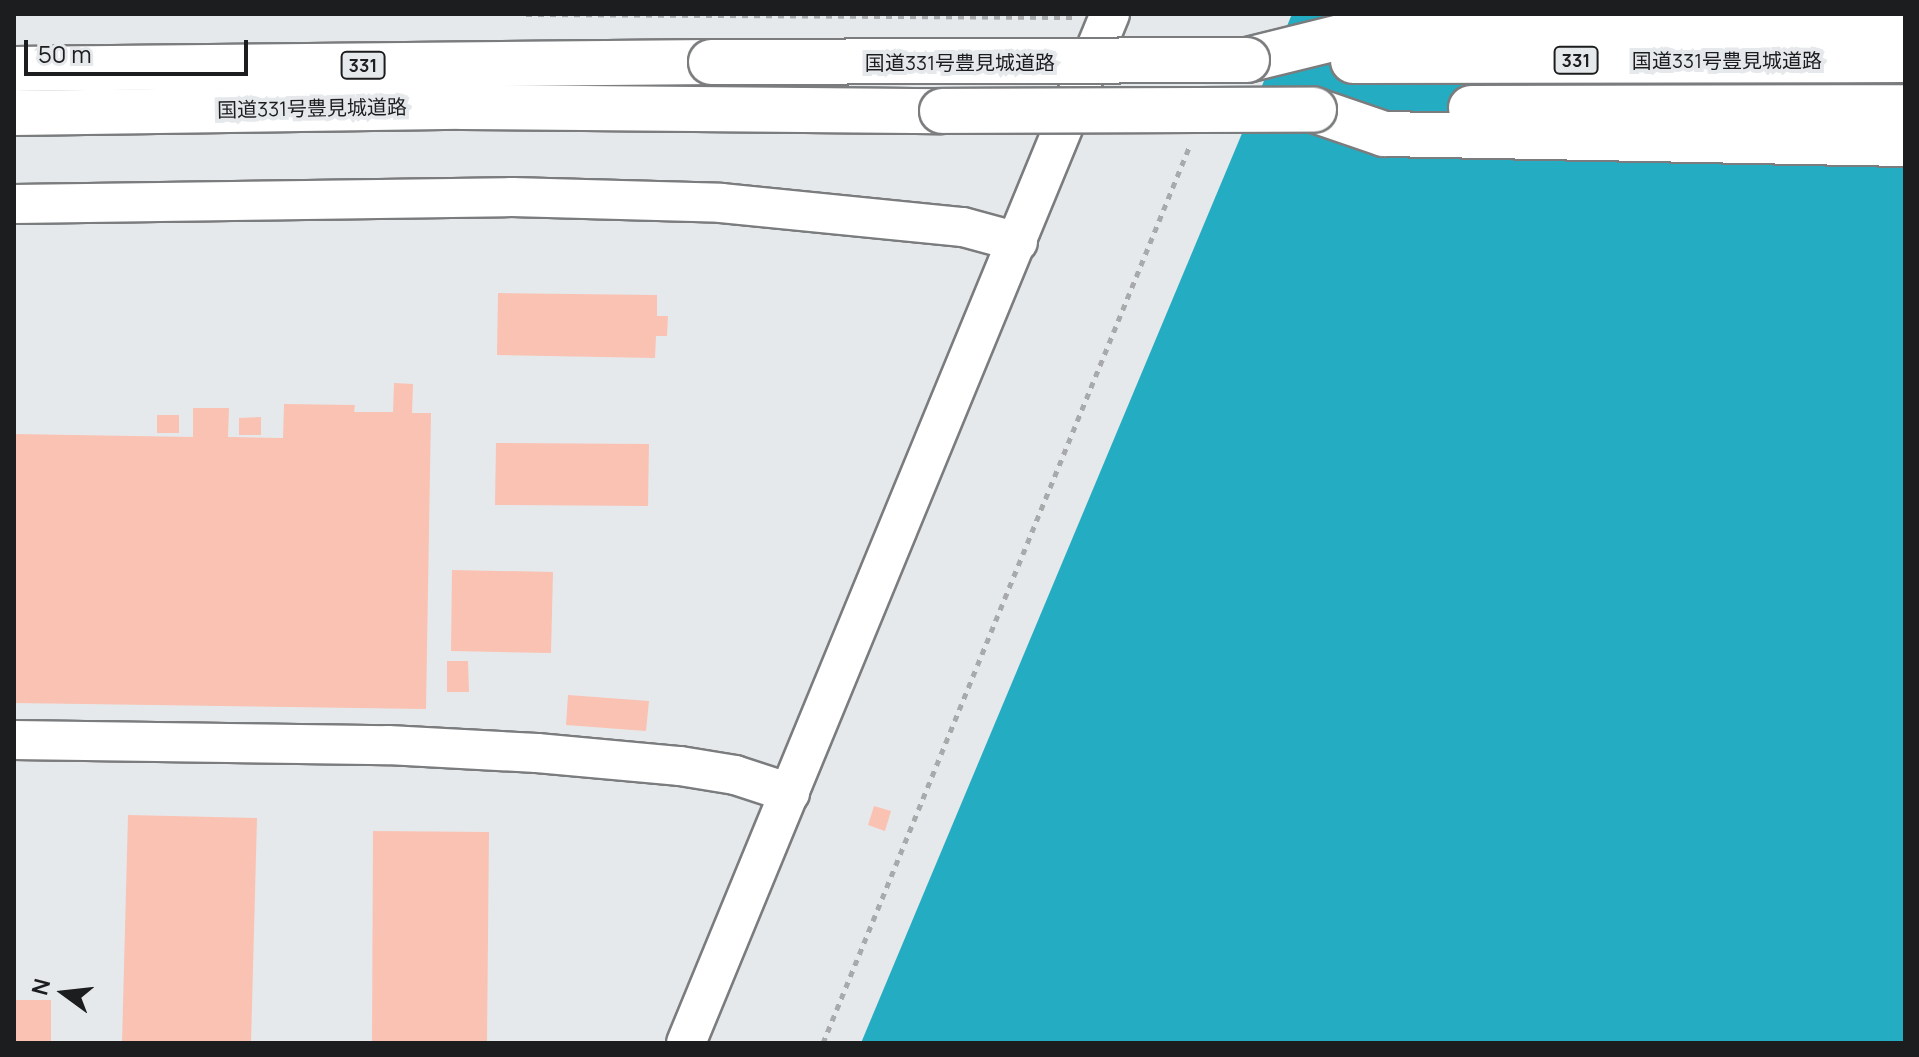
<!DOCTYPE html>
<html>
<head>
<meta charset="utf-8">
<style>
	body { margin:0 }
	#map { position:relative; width:1919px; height:1057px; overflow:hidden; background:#e6e9eb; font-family:Manrope,"Noto Sans JP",sans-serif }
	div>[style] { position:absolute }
	.water>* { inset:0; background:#24adc2 }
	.building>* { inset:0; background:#fac2b3 }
	.path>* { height:5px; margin-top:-2.5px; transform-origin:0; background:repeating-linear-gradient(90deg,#a7a9ab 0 6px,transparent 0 12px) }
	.roads { filter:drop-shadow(2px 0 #7a7c7e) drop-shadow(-2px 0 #7a7c7e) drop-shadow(0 2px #7a7c7e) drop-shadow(0 -2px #7a7c7e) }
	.secondary>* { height:38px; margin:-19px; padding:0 19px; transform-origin:19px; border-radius:19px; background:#fff }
	.highway>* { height:44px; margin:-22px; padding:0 22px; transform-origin:22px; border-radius:22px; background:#fff }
	.bridges { filter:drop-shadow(2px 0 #7a7c7e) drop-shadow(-2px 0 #7a7c7e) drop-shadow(0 2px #7a7c7e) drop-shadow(0 -2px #7a7c7e) }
	.highway-bridge>* { height:44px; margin:-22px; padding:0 22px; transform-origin:22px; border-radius:22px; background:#fff }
	span { translate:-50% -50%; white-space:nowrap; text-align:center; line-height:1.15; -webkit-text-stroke:8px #e6e9eb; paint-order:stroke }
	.shield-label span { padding:2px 6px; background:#e6e9eb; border:2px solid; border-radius:6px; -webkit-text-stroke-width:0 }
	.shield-label { font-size:18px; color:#1c1d1e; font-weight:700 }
	.street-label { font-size:20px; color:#1c1d1e }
	.frame { position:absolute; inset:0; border:16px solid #1c1d1e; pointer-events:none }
	.north { position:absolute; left:24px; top:953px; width:80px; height:80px; -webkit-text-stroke:6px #e6e9eb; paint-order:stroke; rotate:285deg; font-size:22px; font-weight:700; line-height:32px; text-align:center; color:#1c1d1e }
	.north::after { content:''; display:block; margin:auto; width:28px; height:36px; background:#1c1d1e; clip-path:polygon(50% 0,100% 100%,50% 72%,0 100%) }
	.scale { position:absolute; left:24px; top:40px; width:224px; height:36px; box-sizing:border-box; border:4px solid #1c1d1e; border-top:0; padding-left:10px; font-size:24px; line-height:28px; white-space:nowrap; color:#1c1d1e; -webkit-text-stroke:6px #e6e9eb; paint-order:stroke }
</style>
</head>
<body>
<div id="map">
	<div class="water">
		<i style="clip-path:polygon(1292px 14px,1905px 14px,1905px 1043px,861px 1043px)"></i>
	</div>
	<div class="building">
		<i style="clip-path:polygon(498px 293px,657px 295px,657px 316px,668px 316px,667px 336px,656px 336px,655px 358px,497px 355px)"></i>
		<i style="clip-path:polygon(394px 383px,413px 384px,412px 413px,431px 413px,426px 709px,14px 703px,14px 434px,193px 437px,193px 408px,229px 408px,228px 437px,283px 438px,284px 404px,355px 405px,354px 412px,393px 412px)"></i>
		<i style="clip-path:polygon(157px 415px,179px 415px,179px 433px,157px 433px)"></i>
		<i style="clip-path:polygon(261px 417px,261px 435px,239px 435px,239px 418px)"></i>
		<i style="clip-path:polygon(496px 443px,649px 444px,648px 506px,495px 505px)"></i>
		<i style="clip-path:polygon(452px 570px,553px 572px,551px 653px,451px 651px)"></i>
		<i style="clip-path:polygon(447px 661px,468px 661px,469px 692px,447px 692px)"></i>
		<i style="clip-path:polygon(568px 695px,649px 701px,646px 731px,566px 725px)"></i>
		<i style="clip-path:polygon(874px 806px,891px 811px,885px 831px,868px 825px)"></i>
		<i style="clip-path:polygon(128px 815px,257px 818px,251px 1043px,122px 1043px)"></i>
		<i style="clip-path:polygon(373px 831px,489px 832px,487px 1042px,372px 1041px)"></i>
		<i style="clip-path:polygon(14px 1000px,51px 1000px,51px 1043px,14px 1043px)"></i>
	</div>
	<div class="path">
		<i style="left:526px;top:14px;width:546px;rotate:0.31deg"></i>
		<i style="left:823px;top:1043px;width:970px;rotate:-67.77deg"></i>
	</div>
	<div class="roads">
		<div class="secondary">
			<i style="left:14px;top:204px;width:498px;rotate:-0.8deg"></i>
			<i style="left:512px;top:197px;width:209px;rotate:1.6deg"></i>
			<i style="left:721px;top:203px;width:243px;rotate:5.7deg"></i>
			<i style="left:963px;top:227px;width:57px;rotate:15.3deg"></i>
			<i style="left:14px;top:740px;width:374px;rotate:0.8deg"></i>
			<i style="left:388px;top:745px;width:149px;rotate:3.1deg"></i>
			<i style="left:537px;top:753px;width:144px;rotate:5.2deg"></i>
			<i style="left:680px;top:766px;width:56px;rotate:9.3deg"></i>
			<i style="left:735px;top:775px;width:58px;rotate:18.1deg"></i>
			<i style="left:686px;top:1043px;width:1113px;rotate:-67.61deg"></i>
		</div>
		<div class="highway">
			<i style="left:1247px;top:60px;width:105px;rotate:-13.8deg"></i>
			<i style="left:1349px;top:35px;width:147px;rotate:-3.9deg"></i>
			<i style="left:1496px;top:25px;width:409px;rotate:-0.4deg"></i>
			<i style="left:1353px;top:61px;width:552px;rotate:-0.1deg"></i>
			<i style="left:14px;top:69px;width:697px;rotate:-0.58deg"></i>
			<i style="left:1471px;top:108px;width:434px;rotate:-0.1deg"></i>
			<i style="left:1314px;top:110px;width:74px;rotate:18.9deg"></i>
			<i style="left:1384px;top:134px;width:521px;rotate:1.1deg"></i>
			<i style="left:14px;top:113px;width:448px;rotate:-0.8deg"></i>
			<i style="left:462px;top:107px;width:480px;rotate:0.5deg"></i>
		</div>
	</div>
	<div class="bridges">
		<div class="highway-bridge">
			<i style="left:711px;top:62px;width:536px;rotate:-0.21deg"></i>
			<i style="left:942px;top:111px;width:372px;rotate:-0.2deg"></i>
		</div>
	</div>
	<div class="shield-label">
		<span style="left:1576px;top:60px">331</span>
		<span style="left:363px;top:65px">331</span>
	</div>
	<div class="street-label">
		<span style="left:1727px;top:60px">国道331号豊見城道路</span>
		<span style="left:960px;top:62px">国道331号豊見城道路</span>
		<span style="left:312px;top:108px;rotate:-1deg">国道331号豊見城道路</span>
	</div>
	<div class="frame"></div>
	<div class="north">N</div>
	<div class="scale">50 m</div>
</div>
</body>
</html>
